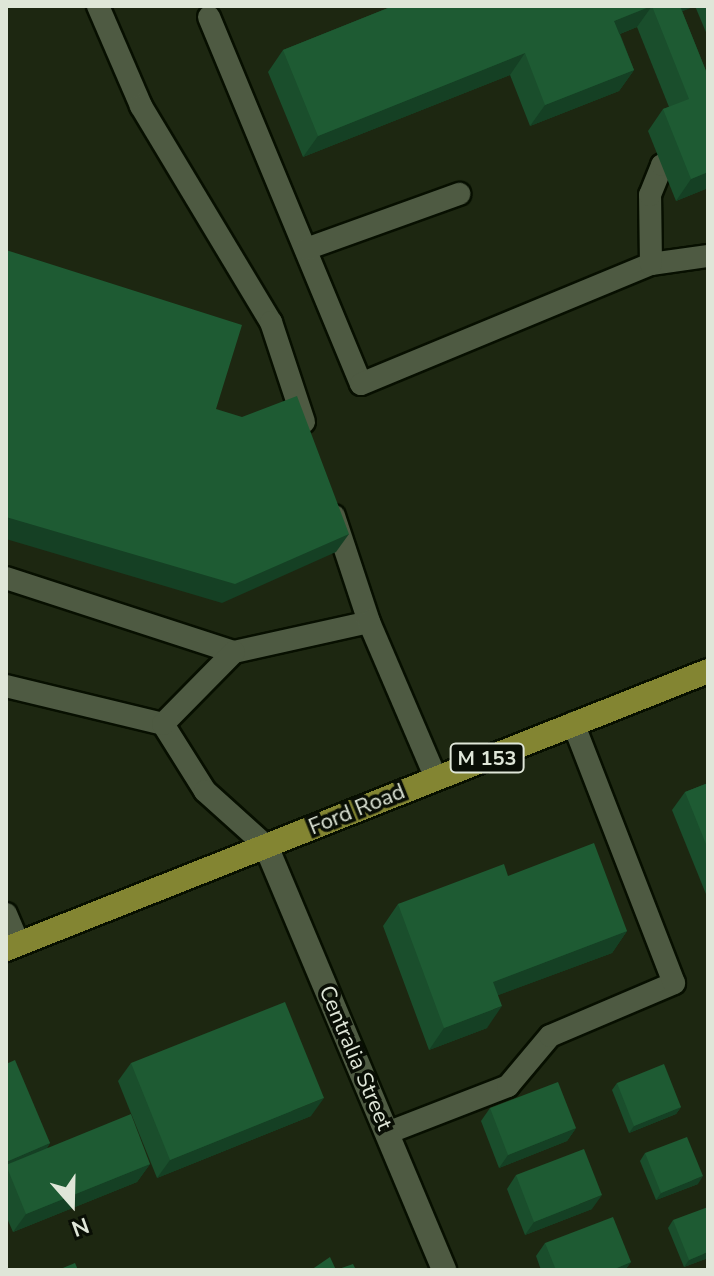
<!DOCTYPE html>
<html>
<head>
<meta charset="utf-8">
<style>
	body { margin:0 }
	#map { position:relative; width:714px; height:1276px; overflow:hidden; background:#1d2711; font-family:"Nunito Sans",sans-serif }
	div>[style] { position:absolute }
	.roads { filter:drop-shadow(2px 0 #070f00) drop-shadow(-2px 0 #070f00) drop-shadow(0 2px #070f00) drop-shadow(0 -2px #070f00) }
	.service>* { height:22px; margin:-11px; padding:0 11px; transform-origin:11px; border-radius:11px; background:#4e5a42 }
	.minor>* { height:24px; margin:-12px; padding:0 12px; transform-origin:12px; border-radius:12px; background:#4e5a42 }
	.primary>* { height:24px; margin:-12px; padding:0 12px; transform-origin:12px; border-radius:12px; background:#838532 }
	.wall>* { inset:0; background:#1a4e2c }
	.shaded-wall>* { inset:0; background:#154024 }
	.building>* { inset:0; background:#1e5b33 }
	span { translate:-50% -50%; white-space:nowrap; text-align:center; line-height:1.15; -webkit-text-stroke:7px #090e05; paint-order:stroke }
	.shield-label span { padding:2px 6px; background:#090e05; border:2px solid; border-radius:6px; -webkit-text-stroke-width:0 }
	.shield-label { font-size:20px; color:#dfe6d8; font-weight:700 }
	.street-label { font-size:22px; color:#dfe6d8 }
	.frame { position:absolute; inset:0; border:8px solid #dfe6d8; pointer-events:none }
	.north { position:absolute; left:32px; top:1164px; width:80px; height:80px; -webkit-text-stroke:6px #090e05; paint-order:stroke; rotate:160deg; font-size:22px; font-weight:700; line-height:32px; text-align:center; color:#dfe6d8 }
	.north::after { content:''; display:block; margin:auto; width:28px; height:36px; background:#dfe6d8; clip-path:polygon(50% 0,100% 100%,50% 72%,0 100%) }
</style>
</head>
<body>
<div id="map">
	<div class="roads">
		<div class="service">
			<i style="left:98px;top:6px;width:109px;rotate:66.7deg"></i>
			<i style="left:141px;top:106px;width:252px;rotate:59deg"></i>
			<i style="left:271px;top:322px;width:105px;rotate:71.7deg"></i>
			<i style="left:209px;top:17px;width:397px;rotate:67.5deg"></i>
			<i style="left:361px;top:384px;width:314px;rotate:-22.5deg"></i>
			<i style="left:651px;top:264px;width:58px;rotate:-8deg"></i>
			<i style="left:306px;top:249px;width:163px;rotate:-19.8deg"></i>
			<i style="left:651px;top:264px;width:69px;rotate:-90.8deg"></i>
			<i style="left:650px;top:195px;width:32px;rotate:-68deg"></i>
			<i style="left:662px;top:165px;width:49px;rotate:-21.4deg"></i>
			<i style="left:334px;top:516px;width:112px;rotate:71.7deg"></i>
			<i style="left:6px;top:578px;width:240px;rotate:18deg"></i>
			<i style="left:234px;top:652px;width:138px;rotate:-12.5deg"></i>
			<i style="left:369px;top:622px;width:170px;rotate:66.8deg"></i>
			<i style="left:6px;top:686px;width:162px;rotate:13.6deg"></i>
			<i style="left:163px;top:724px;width:79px;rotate:57.9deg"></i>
			<i style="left:205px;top:791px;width:82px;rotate:42deg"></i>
			<i style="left:163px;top:724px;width:101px;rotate:-45.4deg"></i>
			<i style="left:6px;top:914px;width:33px;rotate:67deg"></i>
			<i style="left:387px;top:1133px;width:130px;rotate:-21.2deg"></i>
			<i style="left:508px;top:1086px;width:65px;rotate:-50deg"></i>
			<i style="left:550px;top:1036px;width:135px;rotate:-23.1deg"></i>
			<i style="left:674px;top:983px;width:279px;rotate:-111.2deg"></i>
		</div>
		<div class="minor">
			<i style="left:266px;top:846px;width:460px;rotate:67.2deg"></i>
		</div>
		<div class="primary">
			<i style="left:6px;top:949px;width:755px;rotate:-21.6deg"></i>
		</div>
	</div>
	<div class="wall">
		<i style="clip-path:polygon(393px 6px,695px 6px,682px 11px,708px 76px,708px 188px,676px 201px,648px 131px,663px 109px,669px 107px,637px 27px,620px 34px,634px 70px,619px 91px,530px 126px,510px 75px,303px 157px,268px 72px,283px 50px)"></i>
		<i style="clip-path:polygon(695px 6px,708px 6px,708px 37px)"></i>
		<i style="clip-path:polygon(708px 783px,708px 899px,672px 810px,685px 792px)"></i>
		<i style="clip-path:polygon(508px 876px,627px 931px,612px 953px,498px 995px,487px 1028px,429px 1050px,383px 926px,398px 904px)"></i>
		<i style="clip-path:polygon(131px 1063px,311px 1116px,157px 1178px,118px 1081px)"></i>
		<i style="clip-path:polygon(6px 1064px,50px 1143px,47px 1148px,150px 1164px,137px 1182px,13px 1232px,6px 1216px)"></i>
		<i style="clip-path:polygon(617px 1083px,681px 1107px,676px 1114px,629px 1133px,612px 1090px)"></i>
		<i style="clip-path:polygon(490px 1108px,576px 1128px,567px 1141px,499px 1168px,481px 1121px)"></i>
		<i style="clip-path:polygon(645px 1153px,698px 1184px,656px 1200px,640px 1161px)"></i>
		<i style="clip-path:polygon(516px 1175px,592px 1209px,525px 1235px,507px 1189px)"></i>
		<i style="clip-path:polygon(673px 1220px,708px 1258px,684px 1267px,668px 1228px)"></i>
		<i style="clip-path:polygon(545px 1243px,631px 1262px,625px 1270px,541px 1270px,536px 1256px)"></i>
	</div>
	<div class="shaded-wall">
		<i style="clip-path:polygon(652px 6px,637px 27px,599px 42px,614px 21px)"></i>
		<i style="clip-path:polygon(671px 6px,695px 6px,662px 20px)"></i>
		<i style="clip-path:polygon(525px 53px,510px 75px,303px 157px,318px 136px)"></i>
		<i style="clip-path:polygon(634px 70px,619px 91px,530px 126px,545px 105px)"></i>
		<i style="clip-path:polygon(708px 172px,708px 188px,676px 201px,691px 179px)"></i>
		<i style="clip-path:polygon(6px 517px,349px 534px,336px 552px,222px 603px,6px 539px)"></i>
		<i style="clip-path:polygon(627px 931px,612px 953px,477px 1003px,493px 982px)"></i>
		<i style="clip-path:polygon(502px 1006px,487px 1028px,429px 1050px,444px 1028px)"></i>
		<i style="clip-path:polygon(324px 1098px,311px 1116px,157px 1178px,170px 1160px)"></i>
		<i style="clip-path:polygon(681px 1107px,676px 1114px,629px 1133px,634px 1126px)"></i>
		<i style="clip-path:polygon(576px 1128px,567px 1141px,499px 1168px,508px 1155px)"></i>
		<i style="clip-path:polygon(50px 1143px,45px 1151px,6px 1167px,6px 1162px)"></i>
		<i style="clip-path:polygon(150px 1164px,137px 1182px,13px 1232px,26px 1214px)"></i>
		<i style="clip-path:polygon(703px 1176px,698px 1184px,656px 1200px,661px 1193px)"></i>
		<i style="clip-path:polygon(602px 1195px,592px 1209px,525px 1235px,534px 1222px)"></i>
		<i style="clip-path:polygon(708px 1252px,708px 1258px,684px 1267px,689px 1260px)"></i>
		<i style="clip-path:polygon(631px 1262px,625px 1270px,612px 1270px)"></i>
	</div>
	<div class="building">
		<i style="clip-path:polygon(393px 6px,651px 6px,614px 21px,634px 70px,545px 105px,525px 53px,318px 136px,283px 50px)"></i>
		<i style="clip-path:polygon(652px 6px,680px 6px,708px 76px,708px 172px,691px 179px,663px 109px,689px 99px)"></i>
		<i style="clip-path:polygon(6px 250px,242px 325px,216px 409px,242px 417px,297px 396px,349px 534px,235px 584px,6px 517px)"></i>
		<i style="clip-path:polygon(708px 783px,708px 849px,685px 792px)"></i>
		<i style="clip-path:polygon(594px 843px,627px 931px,493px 982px,502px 1006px,444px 1028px,398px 904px,504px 864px,508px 876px)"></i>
		<i style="clip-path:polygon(285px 1002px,324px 1098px,170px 1160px,131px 1063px)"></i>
		<i style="clip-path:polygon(15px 1060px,50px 1143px,6px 1162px,6px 1064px)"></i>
		<i style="clip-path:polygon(664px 1064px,681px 1107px,634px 1126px,617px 1083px)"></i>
		<i style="clip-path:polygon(558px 1082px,576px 1128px,508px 1155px,490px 1108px)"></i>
		<i style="clip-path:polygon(131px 1114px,150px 1164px,26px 1214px,6px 1165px)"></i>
		<i style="clip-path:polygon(687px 1137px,703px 1176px,661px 1193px,645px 1153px)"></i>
		<i style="clip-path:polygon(584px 1149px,602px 1195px,534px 1222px,516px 1175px)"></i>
		<i style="clip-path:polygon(708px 1207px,708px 1252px,689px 1260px,673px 1220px)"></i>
		<i style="clip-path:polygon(613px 1217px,631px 1262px,612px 1270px,556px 1270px,545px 1243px)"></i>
		<i style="clip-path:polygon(330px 1257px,336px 1270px,311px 1270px)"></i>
		<i style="clip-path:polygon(75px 1263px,78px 1270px,58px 1270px)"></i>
		<i style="clip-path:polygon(353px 1264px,356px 1270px,336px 1270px)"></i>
	</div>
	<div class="shield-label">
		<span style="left:487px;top:758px">M 153</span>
	</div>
	<div class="street-label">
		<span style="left:357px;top:810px;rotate:-22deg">Ford Road</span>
		<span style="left:355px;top:1058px;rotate:67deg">Centralia Street</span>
	</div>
	<div class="frame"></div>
	<div class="north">N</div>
</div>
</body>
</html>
